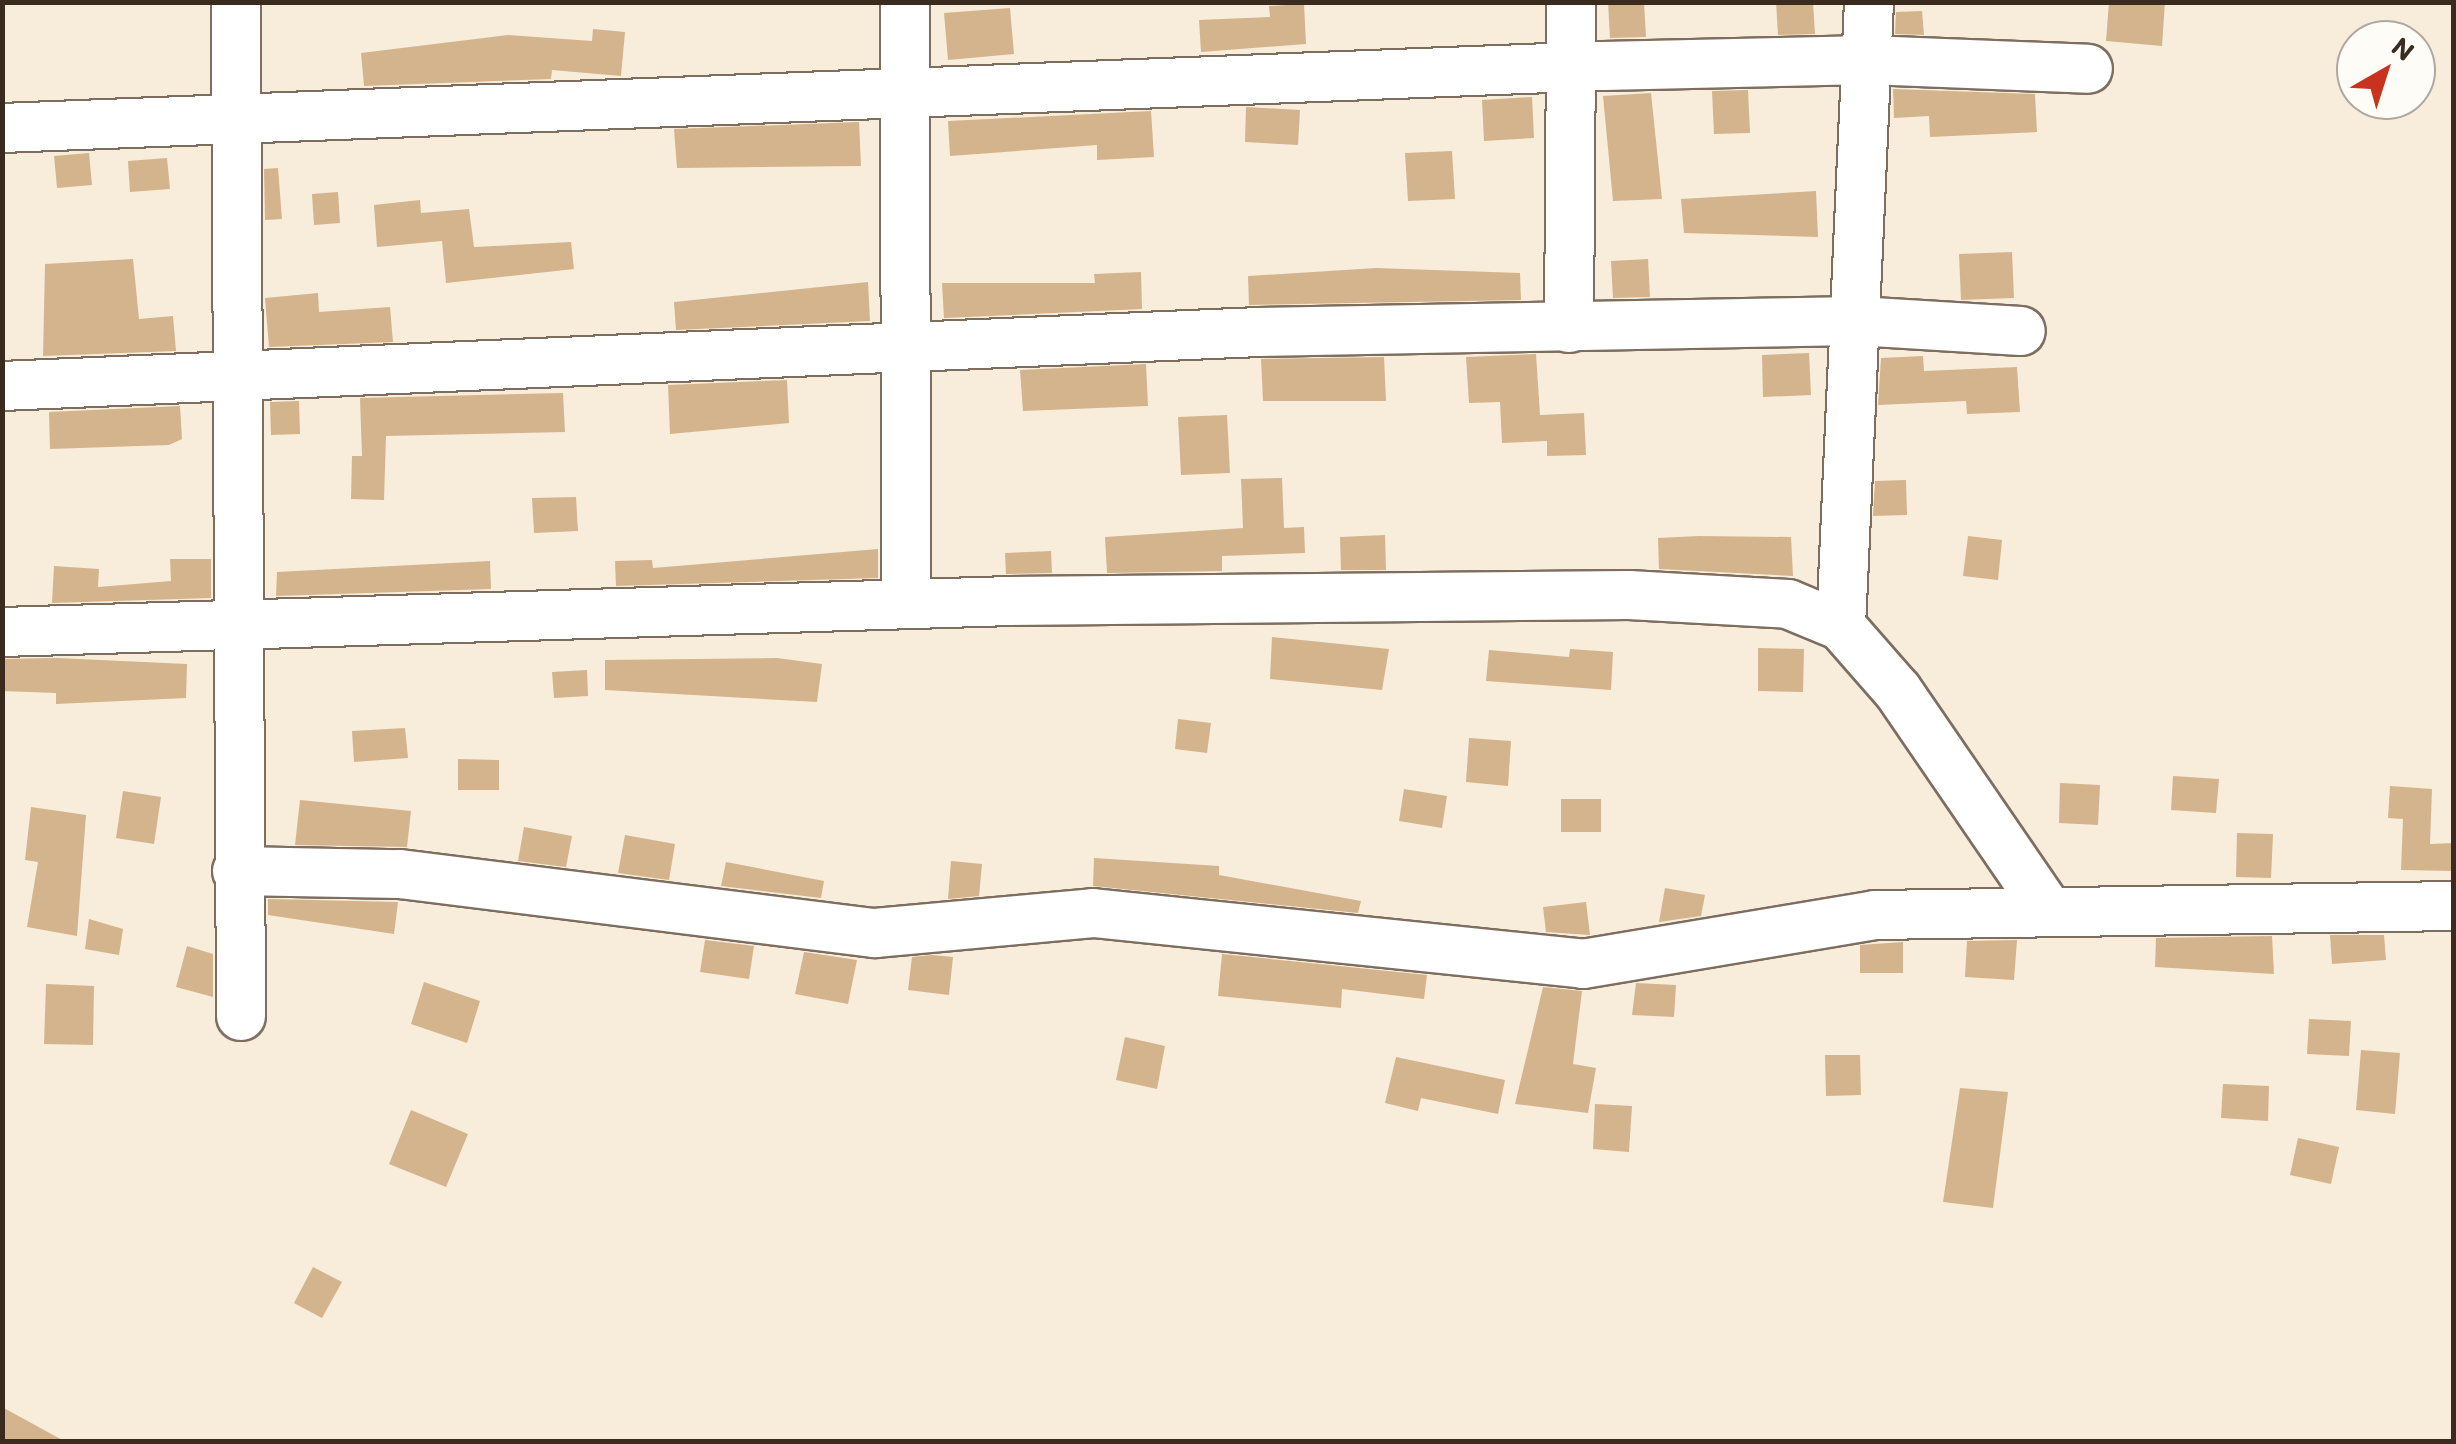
<!DOCTYPE html>
<html>
<head>
<meta charset="utf-8">
<style>
	body { margin:0 }
	#map { position:relative; width:2456px; height:1444px; overflow:hidden; background:#f8ecdb; font-family:Itim,sans-serif }
	div>[style] { position:absolute }
	.building>* { inset:0; background:#d4b48c }
	.roads { filter:drop-shadow(2px 0 #7d6e60) drop-shadow(-2px 0 #7d6e60) drop-shadow(0 2px #7d6e60) drop-shadow(0 -2px #7d6e60) }
	.minor>* { height:48px; margin:-24px; padding:0 24px; transform-origin:24px; border-radius:24px; background:#fff }
	span { translate:-50% -50%; white-space:nowrap; text-align:center; line-height:1.15; -webkit-text-stroke:8px #fdfcf7; paint-order:stroke }
	.frame { position:absolute; inset:0; border:5px solid #3b2a1e; pointer-events:none }
	.north { position:absolute; left:2336px; top:20px; width:100px; height:100px; box-sizing:border-box; background:#fdfcf7; border:2px solid #afa8a0; border-radius:50%; rotate:39deg; font-size:28px; font-weight:700; line-height:40px; text-align:center; color:#3b2a1e }
	.north::after { content:''; display:block; margin:auto; width:35px; height:45px; background:#c8321e; clip-path:polygon(50% 0,100% 100%,50% 72%,0 100%) }
</style>
</head>
<body>
<div id="map">
	<div class="building">
		<i style="clip-path:polygon(1608px 2px,1644px 2px,1646px 37px,1610px 38px)"></i>
		<i style="clip-path:polygon(1776px 2px,1813px 2px,1815px 34px,1778px 35px)"></i>
		<i style="clip-path:polygon(2109px 2px,2165px 2px,2162px 46px,2106px 41px)"></i>
		<i style="clip-path:polygon(1304px 4px,1306px 44px,1201px 52px,1199px 20px,1270px 17px,1269px 6px)"></i>
		<i style="clip-path:polygon(1010px 8px,1014px 54px,948px 60px,944px 13px)"></i>
		<i style="clip-path:polygon(1922px 11px,1924px 35px,1895px 34px,1896px 12px)"></i>
		<i style="clip-path:polygon(593px 29px,625px 32px,621px 76px,552px 70px,551px 79px,364px 86px,361px 53px,508px 35px,592px 41px)"></i>
		<i style="clip-path:polygon(1893px 89px,2035px 94px,2037px 132px,1930px 137px,1929px 116px,1894px 118px)"></i>
		<i style="clip-path:polygon(1748px 90px,1750px 133px,1714px 134px,1712px 91px)"></i>
		<i style="clip-path:polygon(1651px 93px,1662px 199px,1613px 201px,1603px 96px)"></i>
		<i style="clip-path:polygon(1532px 97px,1534px 138px,1484px 141px,1482px 100px)"></i>
		<i style="clip-path:polygon(1246px 107px,1300px 110px,1298px 145px,1245px 142px)"></i>
		<i style="clip-path:polygon(1151px 111px,1154px 157px,1097px 160px,1097px 145px,950px 156px,948px 121px)"></i>
		<i style="clip-path:polygon(859px 122px,861px 166px,677px 168px,674px 129px)"></i>
		<i style="clip-path:polygon(1452px 151px,1455px 199px,1408px 201px,1405px 153px)"></i>
		<i style="clip-path:polygon(89px 153px,92px 185px,57px 188px,54px 156px)"></i>
		<i style="clip-path:polygon(167px 158px,170px 189px,130px 192px,128px 161px)"></i>
		<i style="clip-path:polygon(278px 168px,282px 219px,265px 220px,264px 169px)"></i>
		<i style="clip-path:polygon(1816px 191px,1818px 237px,1684px 233px,1681px 199px)"></i>
		<i style="clip-path:polygon(338px 192px,340px 223px,314px 225px,312px 194px)"></i>
		<i style="clip-path:polygon(420px 200px,421px 213px,469px 209px,474px 247px,571px 242px,574px 269px,446px 283px,442px 241px,377px 247px,374px 205px)"></i>
		<i style="clip-path:polygon(2012px 252px,2014px 298px,1961px 300px,1959px 254px)"></i>
		<i style="clip-path:polygon(133px 259px,139px 319px,173px 316px,176px 351px,43px 356px,45px 264px)"></i>
		<i style="clip-path:polygon(1648px 259px,1650px 297px,1613px 298px,1611px 261px)"></i>
		<i style="clip-path:polygon(1376px 268px,1520px 273px,1521px 300px,1249px 305px,1248px 276px)"></i>
		<i style="clip-path:polygon(1141px 272px,1142px 309px,944px 318px,942px 283px,1095px 283px,1094px 274px)"></i>
		<i style="clip-path:polygon(868px 282px,870px 321px,676px 330px,674px 302px)"></i>
		<i style="clip-path:polygon(318px 293px,319px 312px,390px 307px,393px 342px,269px 347px,265px 298px)"></i>
		<i style="clip-path:polygon(1809px 353px,1811px 395px,1763px 397px,1762px 355px)"></i>
		<i style="clip-path:polygon(1536px 354px,1540px 415px,1584px 413px,1586px 455px,1547px 456px,1547px 441px,1502px 443px,1500px 402px,1469px 403px,1466px 357px)"></i>
		<i style="clip-path:polygon(1923px 356px,1924px 371px,2017px 367px,2020px 412px,1967px 414px,1966px 401px,1878px 405px,1881px 358px)"></i>
		<i style="clip-path:polygon(1384px 357px,1386px 401px,1263px 401px,1261px 359px)"></i>
		<i style="clip-path:polygon(1146px 364px,1148px 406px,1023px 411px,1020px 370px)"></i>
		<i style="clip-path:polygon(787px 380px,789px 423px,670px 434px,668px 385px)"></i>
		<i style="clip-path:polygon(563px 393px,565px 432px,386px 436px,384px 500px,351px 499px,352px 456px,362px 456px,360px 398px)"></i>
		<i style="clip-path:polygon(299px 401px,300px 434px,271px 435px,270px 402px)"></i>
		<i style="clip-path:polygon(180px 406px,182px 439px,169px 445px,50px 449px,49px 412px)"></i>
		<i style="clip-path:polygon(1227px 415px,1230px 473px,1181px 475px,1178px 417px)"></i>
		<i style="clip-path:polygon(1282px 478px,1284px 528px,1304px 527px,1305px 553px,1222px 556px,1222px 571px,1107px 573px,1105px 537px,1243px 528px,1241px 479px)"></i>
		<i style="clip-path:polygon(1906px 480px,1907px 515px,1873px 516px,1875px 481px)"></i>
		<i style="clip-path:polygon(576px 497px,578px 531px,534px 533px,532px 498px)"></i>
		<i style="clip-path:polygon(1385px 535px,1386px 570px,1341px 570px,1340px 537px)"></i>
		<i style="clip-path:polygon(1699px 536px,1791px 537px,1793px 576px,1659px 569px,1658px 538px)"></i>
		<i style="clip-path:polygon(1968px 536px,2002px 540px,1998px 580px,1963px 576px)"></i>
		<i style="clip-path:polygon(878px 549px,878px 578px,616px 586px,615px 561px,652px 560px,653px 568px)"></i>
		<i style="clip-path:polygon(1051px 551px,1052px 573px,1006px 574px,1005px 553px)"></i>
		<i style="clip-path:polygon(170px 559px,211px 559px,211px 598px,52px 603px,54px 566px,99px 569px,98px 587px,171px 581px)"></i>
		<i style="clip-path:polygon(490px 561px,491px 589px,276px 596px,277px 572px)"></i>
		<i style="clip-path:polygon(1272px 637px,1389px 649px,1382px 690px,1270px 679px)"></i>
		<i style="clip-path:polygon(1758px 648px,1804px 649px,1803px 692px,1758px 691px)"></i>
		<i style="clip-path:polygon(1570px 649px,1613px 652px,1611px 690px,1486px 681px,1489px 650px,1569px 657px)"></i>
		<i style="clip-path:polygon(57px 658px,187px 664px,186px 698px,56px 704px,56px 693px,2px 691px,2px 659px)"></i>
		<i style="clip-path:polygon(605px 660px,777px 658px,822px 664px,817px 702px,605px 690px)"></i>
		<i style="clip-path:polygon(587px 670px,588px 696px,554px 698px,552px 672px)"></i>
		<i style="clip-path:polygon(1178px 719px,1211px 723px,1207px 753px,1175px 749px)"></i>
		<i style="clip-path:polygon(405px 728px,408px 758px,354px 762px,352px 731px)"></i>
		<i style="clip-path:polygon(1469px 738px,1511px 741px,1508px 786px,1466px 782px)"></i>
		<i style="clip-path:polygon(458px 759px,499px 760px,499px 790px,458px 790px)"></i>
		<i style="clip-path:polygon(2173px 776px,2219px 779px,2216px 813px,2171px 810px)"></i>
		<i style="clip-path:polygon(2060px 783px,2100px 785px,2098px 825px,2059px 823px)"></i>
		<i style="clip-path:polygon(2390px 786px,2432px 789px,2430px 844px,2454px 843px,2454px 871px,2401px 870px,2403px 819px,2388px 818px)"></i>
		<i style="clip-path:polygon(1404px 789px,1447px 796px,1442px 828px,1399px 821px)"></i>
		<i style="clip-path:polygon(123px 791px,161px 797px,154px 844px,116px 838px)"></i>
		<i style="clip-path:polygon(1561px 799px,1601px 799px,1601px 832px,1561px 832px)"></i>
		<i style="clip-path:polygon(300px 800px,411px 811px,407px 847px,295px 845px)"></i>
		<i style="clip-path:polygon(31px 807px,86px 815px,77px 936px,27px 927px,38px 862px,25px 860px)"></i>
		<i style="clip-path:polygon(524px 827px,572px 836px,566px 867px,518px 861px)"></i>
		<i style="clip-path:polygon(2237px 833px,2273px 834px,2271px 878px,2236px 877px)"></i>
		<i style="clip-path:polygon(625px 835px,675px 844px,669px 880px,618px 873px)"></i>
		<i style="clip-path:polygon(1094px 858px,1219px 866px,1219px 875px,1361px 901px,1358px 913px,1093px 886px)"></i>
		<i style="clip-path:polygon(951px 861px,982px 864px,979px 896px,948px 899px)"></i>
		<i style="clip-path:polygon(726px 862px,824px 881px,821px 898px,721px 886px)"></i>
		<i style="clip-path:polygon(1665px 888px,1705px 895px,1701px 916px,1659px 922px)"></i>
		<i style="clip-path:polygon(268px 899px,398px 902px,394px 934px,268px 915px)"></i>
		<i style="clip-path:polygon(1586px 902px,1590px 935px,1546px 932px,1543px 907px)"></i>
		<i style="clip-path:polygon(89px 919px,123px 929px,119px 955px,85px 949px)"></i>
		<i style="clip-path:polygon(2330px 935px,2384px 935px,2386px 960px,2332px 964px)"></i>
		<i style="clip-path:polygon(2272px 936px,2274px 974px,2155px 967px,2156px 938px)"></i>
		<i style="clip-path:polygon(705px 940px,754px 946px,749px 979px,700px 972px)"></i>
		<i style="clip-path:polygon(2017px 940px,2014px 980px,1965px 977px,1967px 941px)"></i>
		<i style="clip-path:polygon(1903px 942px,1903px 973px,1860px 973px,1860px 945px)"></i>
		<i style="clip-path:polygon(187px 946px,213px 954px,213px 997px,176px 987px)"></i>
		<i style="clip-path:polygon(804px 952px,857px 960px,848px 1004px,795px 994px)"></i>
		<i style="clip-path:polygon(1222px 954px,1427px 975px,1424px 999px,1342px 989px,1341px 1008px,1218px 996px)"></i>
		<i style="clip-path:polygon(932px 955px,953px 957px,949px 995px,908px 990px,912px 957px)"></i>
		<i style="clip-path:polygon(424px 982px,480px 1001px,467px 1043px,411px 1024px)"></i>
		<i style="clip-path:polygon(1636px 983px,1676px 985px,1674px 1017px,1632px 1015px)"></i>
		<i style="clip-path:polygon(46px 984px,94px 986px,93px 1045px,44px 1044px)"></i>
		<i style="clip-path:polygon(1543px 987px,1582px 991px,1573px 1064px,1596px 1068px,1588px 1113px,1515px 1104px)"></i>
		<i style="clip-path:polygon(2309px 1019px,2351px 1021px,2349px 1056px,2307px 1054px)"></i>
		<i style="clip-path:polygon(1125px 1037px,1165px 1046px,1157px 1089px,1116px 1080px)"></i>
		<i style="clip-path:polygon(2361px 1050px,2400px 1053px,2395px 1114px,2356px 1110px)"></i>
		<i style="clip-path:polygon(1825px 1055px,1860px 1055px,1861px 1095px,1826px 1096px)"></i>
		<i style="clip-path:polygon(1396px 1057px,1505px 1080px,1498px 1114px,1421px 1098px,1418px 1111px,1385px 1103px)"></i>
		<i style="clip-path:polygon(2223px 1084px,2269px 1086px,2268px 1121px,2221px 1118px)"></i>
		<i style="clip-path:polygon(1960px 1088px,2008px 1092px,1993px 1208px,1943px 1202px)"></i>
		<i style="clip-path:polygon(1595px 1104px,1632px 1106px,1629px 1152px,1593px 1149px)"></i>
		<i style="clip-path:polygon(411px 1110px,468px 1134px,446px 1187px,389px 1164px)"></i>
		<i style="clip-path:polygon(2298px 1138px,2339px 1147px,2331px 1184px,2290px 1175px)"></i>
		<i style="clip-path:polygon(313px 1267px,342px 1282px,322px 1318px,294px 1303px)"></i>
		<i style="clip-path:polygon(2px 1407px,66px 1442px,2px 1442px)"></i>
	</div>
	<div class="roads">
		<div class="minor">
			<i style="left:236px;top:2px;width:1014px;rotate:89.72deg"></i>
			<i style="left:905px;top:2px;width:602px;rotate:89.9deg"></i>
			<i style="left:2px;top:128px;width:1602px;rotate:-2.22deg"></i>
			<i style="left:1603px;top:66px;width:265px;rotate:-1.3deg"></i>
			<i style="left:1868px;top:60px;width:220px;rotate:2.3deg"></i>
			<i style="left:1569px;top:328px;width:326px;rotate:-89.6deg"></i>
			<i style="left:2px;top:386px;width:1257px;rotate:-2.46deg"></i>
			<i style="left:1258px;top:332px;width:599px;rotate:-1.05deg"></i>
			<i style="left:1857px;top:321px;width:164px;rotate:3.5deg"></i>
			<i style="left:1841px;top:626px;width:625px;rotate:-87.43deg"></i>
			<i style="left:2px;top:632px;width:1007px;rotate:-1.76deg"></i>
			<i style="left:1009px;top:601px;width:620px;rotate:-0.55deg"></i>
			<i style="left:1629px;top:595px;width:159px;rotate:3.2deg"></i>
			<i style="left:1788px;top:604px;width:57px;rotate:22.5deg"></i>
			<i style="left:1841px;top:626px;width:86px;rotate:48.8deg"></i>
			<i style="left:1898px;top:691px;width:264px;rotate:55.6deg"></i>
			<i style="left:237px;top:871px;width:163px;rotate:1.1deg"></i>
			<i style="left:400px;top:874px;width:479px;rotate:7.1deg"></i>
			<i style="left:875px;top:933px;width:219px;rotate:-5.2deg"></i>
			<i style="left:1093px;top:913px;width:493px;rotate:5.9deg"></i>
			<i style="left:1583px;top:964px;width:296px;rotate:-9.5deg"></i>
			<i style="left:1875px;top:915px;width:579px;rotate:-0.89deg"></i>
		</div>
	</div>
	<div class="frame"></div>
	<div class="north">N</div>
</div>
</body>
</html>
